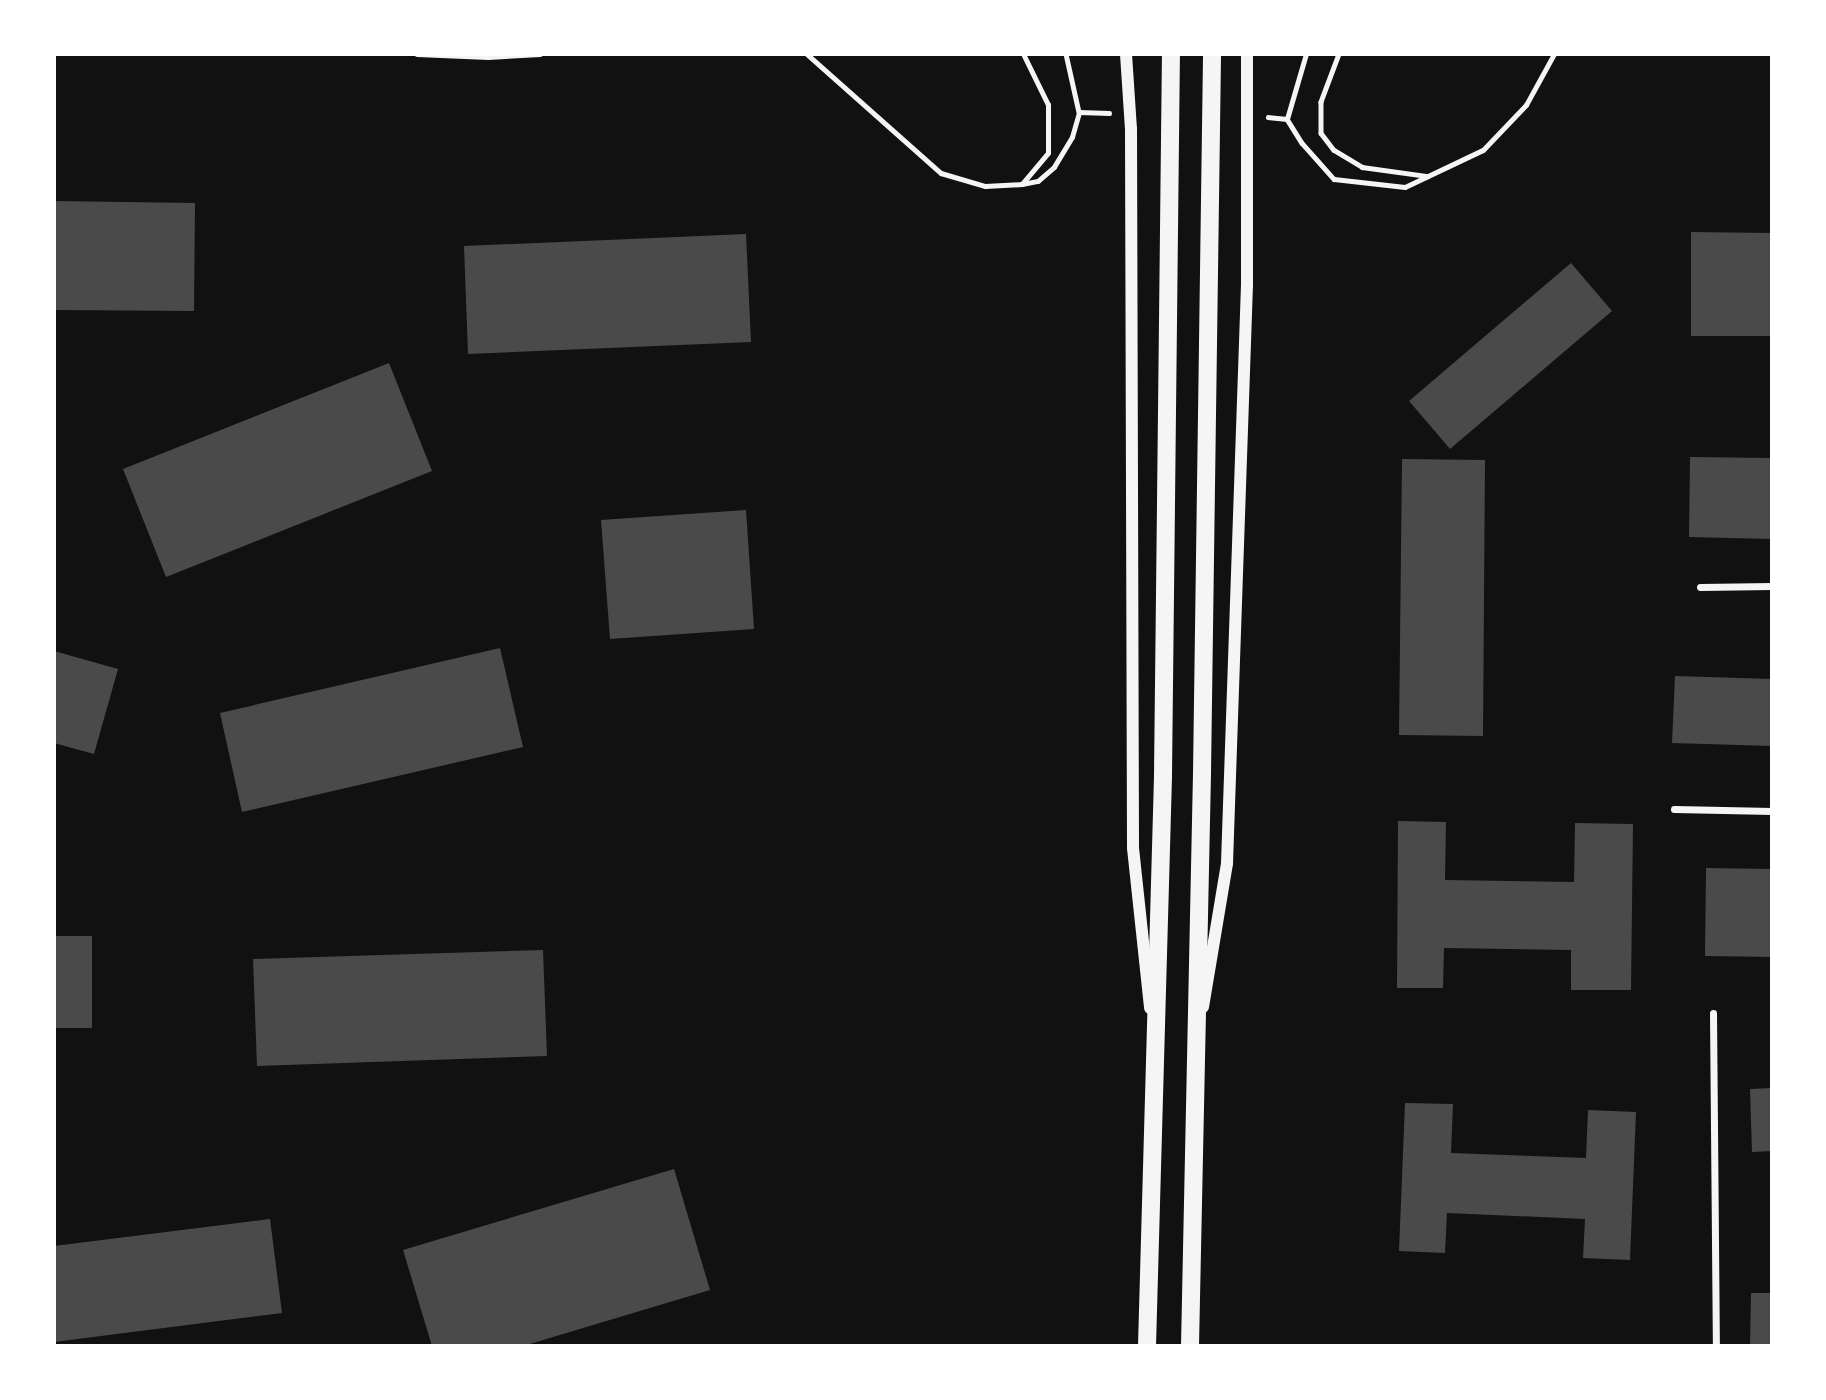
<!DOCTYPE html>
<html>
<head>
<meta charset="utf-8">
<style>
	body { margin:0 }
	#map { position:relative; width:1826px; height:1400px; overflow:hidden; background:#111; font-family:"IBM Plex Sans",sans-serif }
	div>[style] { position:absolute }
	.building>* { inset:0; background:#4a4a4a }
	.path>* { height:4.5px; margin:-2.25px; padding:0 2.25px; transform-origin:2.25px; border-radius:2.25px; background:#f5f5f5 }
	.minor>* { height:7px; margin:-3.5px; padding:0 3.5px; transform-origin:3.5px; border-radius:3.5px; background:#f5f5f5 }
	.tertiary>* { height:12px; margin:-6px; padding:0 6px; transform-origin:6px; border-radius:6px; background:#f5f5f5 }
	.primary>* { height:18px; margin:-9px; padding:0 9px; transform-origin:9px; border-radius:9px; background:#f5f5f5 }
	span { translate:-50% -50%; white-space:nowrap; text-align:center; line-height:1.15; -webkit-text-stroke:6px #fff; paint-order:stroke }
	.frame { position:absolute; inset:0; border:56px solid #fff; pointer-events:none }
</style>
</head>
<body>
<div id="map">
	<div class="building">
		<i style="clip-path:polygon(54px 201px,195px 203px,194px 311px,54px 310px)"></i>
		<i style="clip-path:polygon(1691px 232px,1772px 233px,1772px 336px,1691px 336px)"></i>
		<i style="clip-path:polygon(746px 234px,751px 342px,468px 354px,464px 246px)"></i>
		<i style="clip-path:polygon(1571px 263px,1612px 311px,1450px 449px,1409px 401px)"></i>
		<i style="clip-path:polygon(389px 363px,432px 471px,166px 577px,123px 469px)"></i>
		<i style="clip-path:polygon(1690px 457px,1772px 458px,1772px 539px,1689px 537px)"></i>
		<i style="clip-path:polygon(1402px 459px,1485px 460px,1483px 736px,1399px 735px)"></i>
		<i style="clip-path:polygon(746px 510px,754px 629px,610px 639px,601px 520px)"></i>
		<i style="clip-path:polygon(500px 648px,523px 747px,242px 812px,220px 713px)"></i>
		<i style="clip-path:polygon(54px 651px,118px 669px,94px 754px,54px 743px)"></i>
		<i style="clip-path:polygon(1675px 676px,1772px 679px,1772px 746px,1672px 743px)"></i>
		<i style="clip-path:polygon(1398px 821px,1446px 822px,1445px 880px,1574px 882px,1575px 823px,1633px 824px,1631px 990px,1571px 990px,1571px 950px,1444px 948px,1443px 988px,1397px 988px)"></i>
		<i style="clip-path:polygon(1706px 868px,1772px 869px,1772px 957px,1705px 956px)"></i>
		<i style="clip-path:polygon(54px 936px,92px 936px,92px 1028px,54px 1028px)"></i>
		<i style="clip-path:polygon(543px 950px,547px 1056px,257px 1066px,253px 959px)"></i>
		<i style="clip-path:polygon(1772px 1088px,1772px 1151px,1752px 1152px,1750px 1089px)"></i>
		<i style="clip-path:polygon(1405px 1103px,1453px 1104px,1451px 1153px,1586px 1158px,1588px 1110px,1636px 1112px,1630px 1260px,1583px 1258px,1585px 1219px,1447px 1213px,1445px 1253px,1399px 1251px)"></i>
		<i style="clip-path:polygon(674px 1169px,710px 1290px,523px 1346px,432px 1346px,403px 1250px)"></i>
		<i style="clip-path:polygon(270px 1219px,282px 1313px,54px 1342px,54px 1246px)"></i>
		<i style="clip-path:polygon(1751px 1293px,1772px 1293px,1772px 1346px,1750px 1346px)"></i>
	</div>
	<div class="path">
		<i style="left:417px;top:54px;width:71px;rotate:2.4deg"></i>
		<i style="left:488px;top:57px;width:52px;rotate:-3.3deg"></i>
		<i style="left:807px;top:54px;width:179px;rotate:41.6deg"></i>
		<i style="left:941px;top:173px;width:46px;rotate:16.5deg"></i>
		<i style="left:985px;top:186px;width:37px;rotate:-3deg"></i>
		<i style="left:1022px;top:184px;width:40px;rotate:-50deg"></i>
		<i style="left:1048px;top:153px;width:48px;rotate:-90deg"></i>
		<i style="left:1048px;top:105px;width:57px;rotate:-116.1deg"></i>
		<i style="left:1066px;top:54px;width:59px;rotate:77.4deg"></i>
		<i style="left:1339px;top:54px;width:51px;rotate:110.6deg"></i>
		<i style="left:1321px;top:102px;width:31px;rotate:90deg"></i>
		<i style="left:1321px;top:133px;width:21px;rotate:53deg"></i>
		<i style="left:1334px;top:150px;width:33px;rotate:31deg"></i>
		<i style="left:1362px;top:167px;width:66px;rotate:7.9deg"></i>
		<i style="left:1268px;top:117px;width:19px;rotate:6deg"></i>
		<i style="left:1287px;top:119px;width:28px;rotate:58deg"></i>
		<i style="left:1302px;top:143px;width:48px;rotate:48.4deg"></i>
		<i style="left:1334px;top:179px;width:71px;rotate:6.4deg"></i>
		<i style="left:1405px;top:187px;width:86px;rotate:-25.4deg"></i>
		<i style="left:1483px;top:150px;width:62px;rotate:-46.3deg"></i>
		<i style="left:1526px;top:105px;width:58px;rotate:-61.2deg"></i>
		<i style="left:1287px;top:119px;width:68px;rotate:-73.7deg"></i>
		<i style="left:1022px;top:184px;width:16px;rotate:-11deg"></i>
		<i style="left:1038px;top:181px;width:21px;rotate:-41deg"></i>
		<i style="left:1054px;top:167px;width:35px;rotate:-59deg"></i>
		<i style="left:1072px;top:137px;width:26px;rotate:-74deg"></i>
		<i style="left:1079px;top:112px;width:30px;rotate:2deg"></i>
	</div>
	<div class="minor">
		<i style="left:1700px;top:587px;width:72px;rotate:-0.8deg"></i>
		<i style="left:1674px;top:809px;width:98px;rotate:1.2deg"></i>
		<i style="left:1713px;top:1013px;width:333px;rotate:89.5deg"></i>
	</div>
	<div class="tertiary">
		<i style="left:1126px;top:54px;width:75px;rotate:86.2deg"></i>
		<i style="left:1131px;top:129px;width:719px;rotate:89.84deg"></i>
		<i style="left:1133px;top:848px;width:161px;rotate:83.9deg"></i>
		<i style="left:1203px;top:1007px;width:146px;rotate:-80.5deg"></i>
		<i style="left:1227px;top:863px;width:578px;rotate:-88.02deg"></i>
		<i style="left:1247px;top:285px;width:231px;rotate:-90deg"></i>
	</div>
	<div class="primary">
		<i style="left:1147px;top:1346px;width:570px;rotate:-88.39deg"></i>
		<i style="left:1163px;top:776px;width:722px;rotate:-89.37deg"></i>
		<i style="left:1190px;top:1346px;width:573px;rotate:-88.8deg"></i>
		<i style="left:1202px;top:773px;width:719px;rotate:-89.2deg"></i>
	</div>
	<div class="frame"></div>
</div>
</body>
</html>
